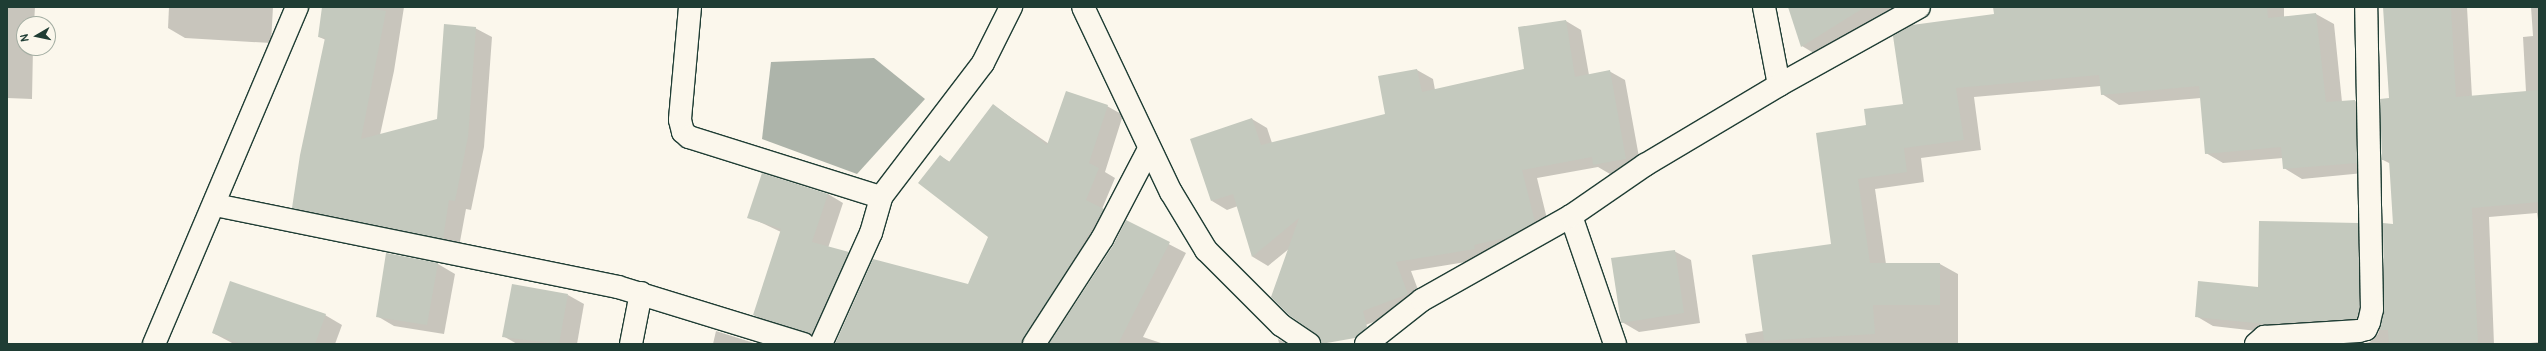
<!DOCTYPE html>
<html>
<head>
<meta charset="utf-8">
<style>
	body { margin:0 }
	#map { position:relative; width:2546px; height:351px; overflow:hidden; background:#fbf7ec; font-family:Pangolin,sans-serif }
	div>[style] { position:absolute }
	.water>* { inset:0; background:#adb4aa }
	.shadow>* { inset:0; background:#0003 }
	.building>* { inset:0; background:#c4c9be }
	.roads { filter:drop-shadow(1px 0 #1f3d34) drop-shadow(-1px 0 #1f3d34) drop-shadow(0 1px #1f3d34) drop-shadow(0 -1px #1f3d34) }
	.minor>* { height:22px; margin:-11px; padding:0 11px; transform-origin:11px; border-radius:11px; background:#fbf7ec }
	.tertiary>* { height:22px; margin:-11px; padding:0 11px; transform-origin:11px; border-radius:11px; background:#fbf7ec }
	span { translate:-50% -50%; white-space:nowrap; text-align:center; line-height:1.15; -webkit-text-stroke:4px #fbf7ec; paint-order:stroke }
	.frame { position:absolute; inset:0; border:8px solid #1f3d34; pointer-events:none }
	.north { position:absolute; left:16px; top:16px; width:40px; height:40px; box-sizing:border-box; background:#fbf7ec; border:1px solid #a3ada2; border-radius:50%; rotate:261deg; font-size:11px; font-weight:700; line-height:16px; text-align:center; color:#1f3d34 }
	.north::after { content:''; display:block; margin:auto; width:14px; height:18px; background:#1f3d34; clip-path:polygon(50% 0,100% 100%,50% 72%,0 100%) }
</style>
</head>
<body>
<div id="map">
	<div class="water">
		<i style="clip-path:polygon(874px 58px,925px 99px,857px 174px,762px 139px,771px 62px)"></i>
	</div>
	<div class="shadow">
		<i style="clip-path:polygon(7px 7px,35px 7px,34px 24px,24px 24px,24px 48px,33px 48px,32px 99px,7px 98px)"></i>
		<i style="clip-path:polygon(169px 7px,273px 7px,271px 43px,185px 38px,168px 28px)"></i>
		<i style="clip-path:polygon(323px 7px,404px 7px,394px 71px,380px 135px,438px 120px,475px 28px,492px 37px,484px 147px,471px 210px,466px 209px,459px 247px,309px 217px,293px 207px,326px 40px,319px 37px)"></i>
		<i style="clip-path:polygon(1789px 7px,1902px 7px,1822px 58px,1802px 46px)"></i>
		<i style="clip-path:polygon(1994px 7px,2284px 7px,2284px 17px,2316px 14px,2334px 24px,2342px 102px,2355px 101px,2373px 111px,2374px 172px,2302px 179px,2284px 168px,2283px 158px,2223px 163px,2206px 153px,2201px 98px,2119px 105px,2102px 94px,2101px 86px,1974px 97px,1981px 150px,1921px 158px,1924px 182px,1875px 189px,1886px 264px,1940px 264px,1958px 274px,1958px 344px,1747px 344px,1745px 334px,1763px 331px,1832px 245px,1867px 126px,1904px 105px,1995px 14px)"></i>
		<i style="clip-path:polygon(2384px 7px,2467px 7px,2472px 97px,2526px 92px,2523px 37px,2533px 36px,2531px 7px,2539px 7px,2539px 226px,2537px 213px,2489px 217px,2494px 344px,2362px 344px,2370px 342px,2378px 334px,2386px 309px,2394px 225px,2391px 164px,2383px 160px,2390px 99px)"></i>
		<i style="clip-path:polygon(1566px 21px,1581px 30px,1589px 75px,1609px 71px,1625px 80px,1641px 168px,1610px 174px,1598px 167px,1537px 178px,1550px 231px,1490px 258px,1411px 271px,1423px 303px,1329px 339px,1290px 248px,1268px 266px,1253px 257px,1238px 206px,1227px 210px,1212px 201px,1252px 119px,1267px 128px,1272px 143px,1387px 115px,1417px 70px,1433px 79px,1435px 90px,1526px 69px)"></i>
		<i style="clip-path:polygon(993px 105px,1049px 144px,1107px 106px,1123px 115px,1105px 172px,1115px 178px,1102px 209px,1119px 219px,1041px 344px,836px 344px,969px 285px,989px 237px,940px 156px,950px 162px)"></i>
		<i style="clip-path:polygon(828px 194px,843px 203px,828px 248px,848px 253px,864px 262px,827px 343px,770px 324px,754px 315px,781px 232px,749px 217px)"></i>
		<i style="clip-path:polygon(1126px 222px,1186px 253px,1143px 337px,1164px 344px,1049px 344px,1113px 246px)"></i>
		<i style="clip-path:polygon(2358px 224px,2374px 234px,2376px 318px,2283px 334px,2213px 326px,2196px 316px,2259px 289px)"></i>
		<i style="clip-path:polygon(1674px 251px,1691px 260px,1700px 323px,1639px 332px,1622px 322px)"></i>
		<i style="clip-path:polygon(387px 254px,438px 264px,455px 274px,444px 334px,394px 326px,377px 316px)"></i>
		<i style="clip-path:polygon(568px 295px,584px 304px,577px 344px,517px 344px,503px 336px)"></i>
		<i style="clip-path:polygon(325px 315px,342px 325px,335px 344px,234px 344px,213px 333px)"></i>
		<i style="clip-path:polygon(716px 331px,757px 344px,713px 344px)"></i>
		<i style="clip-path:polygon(1278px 339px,1287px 344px,1279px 343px)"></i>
		<i style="clip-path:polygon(2539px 342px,2539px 344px,2521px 344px)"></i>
	</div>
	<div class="building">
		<i style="clip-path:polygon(322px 7px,360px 7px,386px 11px,361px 139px,437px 119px,444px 24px,476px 27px,468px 137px,455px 201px,449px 200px,443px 239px,292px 208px,300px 155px,325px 38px,318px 37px)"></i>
		<i style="clip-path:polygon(1788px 7px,1865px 7px,1801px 47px)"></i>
		<i style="clip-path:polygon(1993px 7px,2267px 7px,2268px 18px,2316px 13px,2326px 102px,2355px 100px,2357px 163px,2283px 169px,2281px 147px,2205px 154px,2199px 86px,2101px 95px,2099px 75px,1956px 88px,1964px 140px,1904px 148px,1907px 172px,1858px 179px,1870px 263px,1940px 263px,1940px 305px,1873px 305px,1875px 334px,1764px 341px,1752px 255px,1831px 244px,1816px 133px,1866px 125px,1864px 109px,1903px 104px,1893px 36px,1912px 25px,1994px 14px)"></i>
		<i style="clip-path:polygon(2383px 7px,2451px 7px,2456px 97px,2539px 90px,2539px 202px,2472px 208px,2478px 344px,2389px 344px,2388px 330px,2379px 330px,2384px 309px,2383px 223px,2393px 224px,2389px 160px,2382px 160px,2380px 99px,2389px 98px)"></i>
		<i style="clip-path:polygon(1566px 20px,1575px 77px,1610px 70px,1626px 159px,1593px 165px,1592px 157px,1522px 170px,1535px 222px,1509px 237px,1474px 245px,1475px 249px,1396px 262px,1408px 294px,1363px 311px,1367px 327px,1355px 338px,1321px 344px,1316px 334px,1289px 315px,1271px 297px,1299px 218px,1252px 257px,1233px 194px,1211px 201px,1190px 139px,1252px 118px,1261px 145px,1385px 114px,1378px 76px,1417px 69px,1422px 92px,1524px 69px,1518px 27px)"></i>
		<i style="clip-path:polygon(1066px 91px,1108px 105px,1089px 163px,1099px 168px,1086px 200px,1104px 209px,1022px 344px,835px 344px,873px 259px,968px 284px,988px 237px,918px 183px,940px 155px,949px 162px,993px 104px,1047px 145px)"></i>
		<i style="clip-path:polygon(762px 173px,828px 194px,812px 242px,849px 252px,811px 335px,753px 315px,781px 229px,747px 218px)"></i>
		<i style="clip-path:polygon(1126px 220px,1170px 242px,1118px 344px,1049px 344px,1113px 246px)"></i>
		<i style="clip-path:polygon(2259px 221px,2358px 223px,2359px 308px,2357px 319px,2265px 324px,2195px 317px,2198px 281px,2258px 287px)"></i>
		<i style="clip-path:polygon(1675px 250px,1684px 313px,1621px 323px,1611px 258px)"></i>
		<i style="clip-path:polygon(386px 253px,438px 263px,427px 325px,376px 317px)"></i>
		<i style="clip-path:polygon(230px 281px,326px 314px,315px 344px,242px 344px,212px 333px)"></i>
		<i style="clip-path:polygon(512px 284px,568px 294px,559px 344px,502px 337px)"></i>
	</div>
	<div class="roads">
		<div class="minor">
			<i style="left:690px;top:7px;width:113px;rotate:95.1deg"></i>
			<i style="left:680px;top:120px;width:12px;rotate:76deg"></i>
			<i style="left:683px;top:132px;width:8px;rotate:40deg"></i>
			<i style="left:689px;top:137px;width:201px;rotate:17.4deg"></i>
			<i style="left:1764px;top:7px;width:79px;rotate:79.1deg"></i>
			<i style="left:215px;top:205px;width:411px;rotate:11.5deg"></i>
			<i style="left:618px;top:287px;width:194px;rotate:17.1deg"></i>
			<i style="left:1571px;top:216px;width:135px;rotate:71deg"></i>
			<i style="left:154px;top:344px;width:366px;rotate:-67deg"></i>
			<i style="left:631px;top:344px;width:52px;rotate:-78.9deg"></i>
			<i style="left:821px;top:344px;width:122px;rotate:-65.8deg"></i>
			<i style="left:871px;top:233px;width:37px;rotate:-74deg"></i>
			<i style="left:881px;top:197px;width:168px;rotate:-52.7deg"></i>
			<i style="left:983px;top:63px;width:63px;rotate:-63.4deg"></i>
			<i style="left:1034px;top:344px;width:125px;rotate:-57.1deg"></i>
			<i style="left:1102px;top:239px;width:102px;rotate:-62.4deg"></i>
			<i style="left:2256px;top:344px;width:11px;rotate:-41deg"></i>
			<i style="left:2264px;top:337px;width:95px;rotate:-3.6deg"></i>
			<i style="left:2359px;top:331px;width:7px;rotate:-16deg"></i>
			<i style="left:2366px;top:329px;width:8px;rotate:-67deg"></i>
			<i style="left:2369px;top:322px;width:13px;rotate:-77deg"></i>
			<i style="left:2372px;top:309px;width:302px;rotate:-91.1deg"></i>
		</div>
		<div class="tertiary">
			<i style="left:1083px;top:7px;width:205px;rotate:64.6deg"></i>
			<i style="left:1171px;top:192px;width:68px;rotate:58.9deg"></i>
			<i style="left:1206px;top:250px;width:106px;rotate:45deg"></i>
			<i style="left:1281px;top:325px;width:34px;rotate:34deg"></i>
			<i style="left:1366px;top:344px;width:71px;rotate:-38.2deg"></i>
			<i style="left:1422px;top:300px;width:171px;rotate:-29.4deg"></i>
			<i style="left:1571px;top:216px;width:90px;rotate:-34.6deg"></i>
			<i style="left:1645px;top:165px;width:156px;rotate:-30.8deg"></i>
			<i style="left:1779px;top:85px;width:160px;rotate:-29.1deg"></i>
		</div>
	</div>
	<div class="frame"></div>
	<div class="north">N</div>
</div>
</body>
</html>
